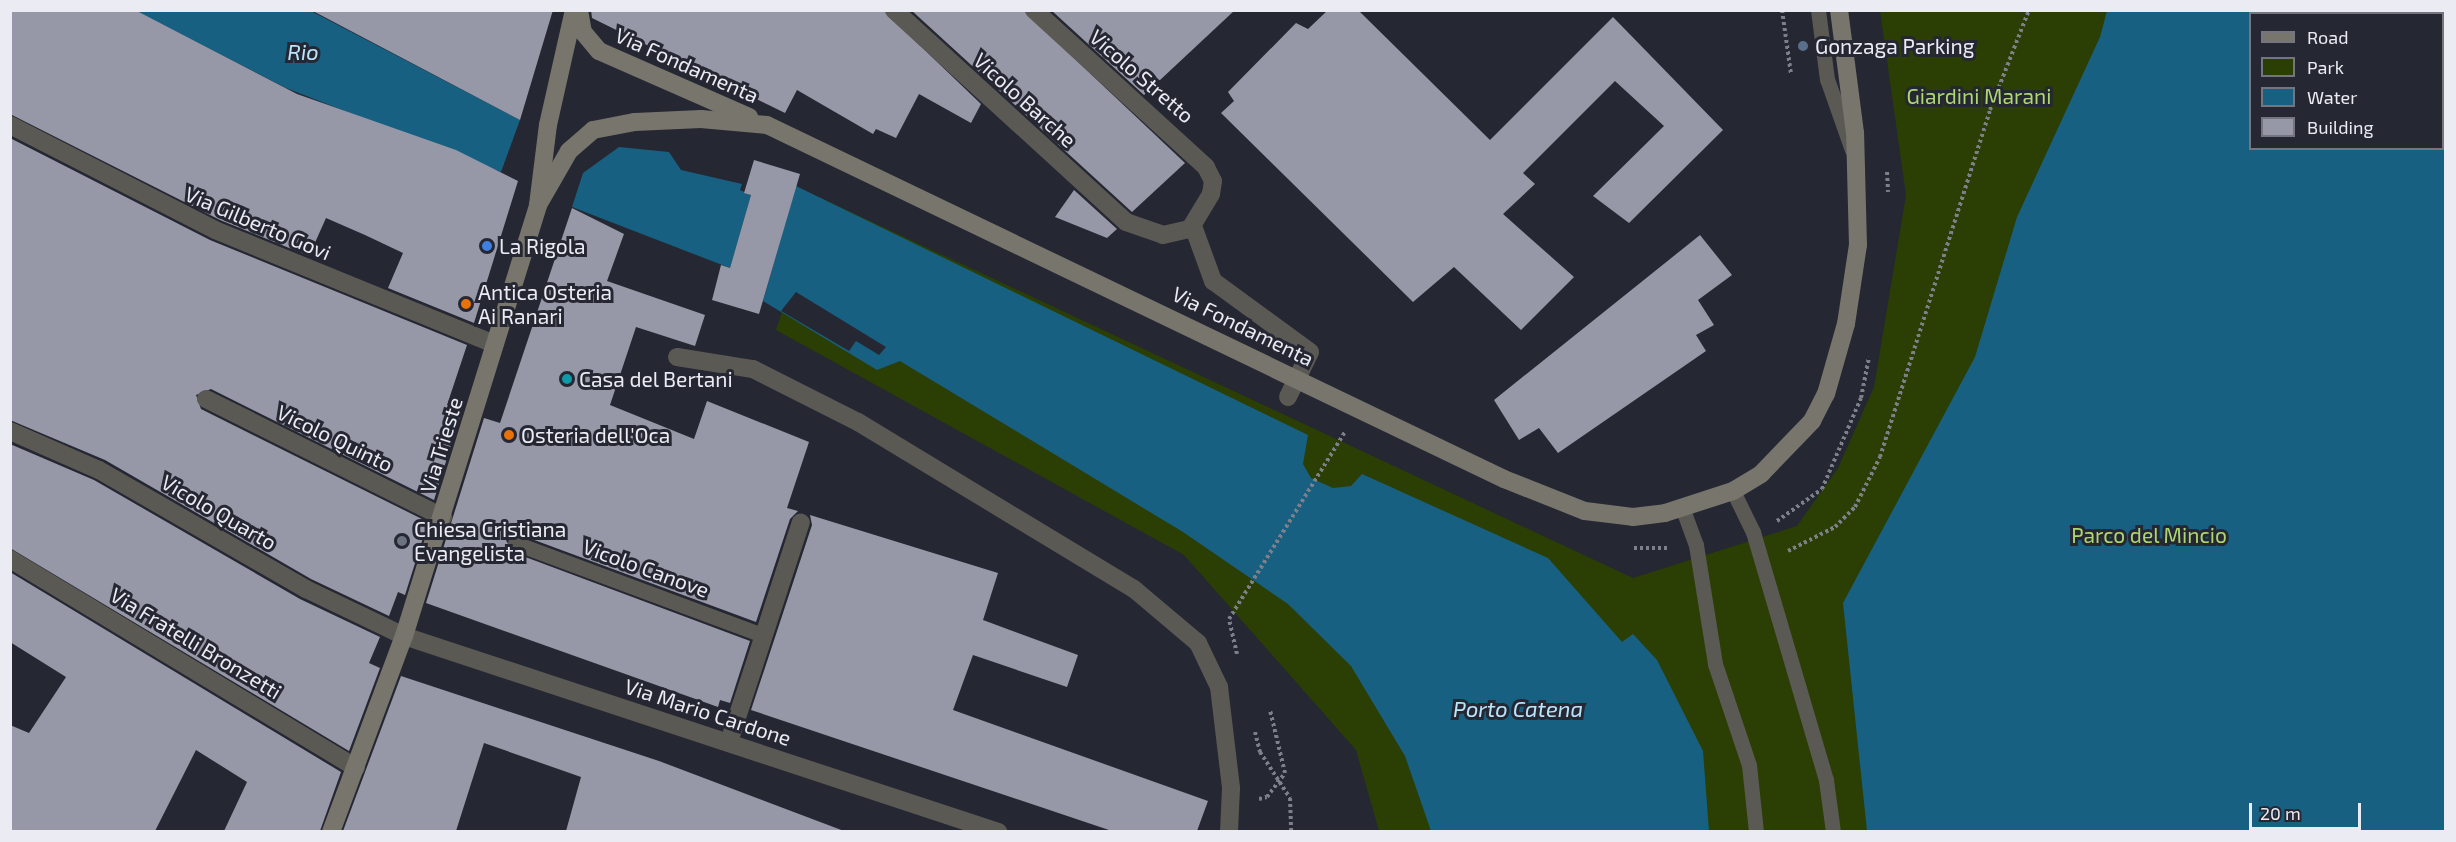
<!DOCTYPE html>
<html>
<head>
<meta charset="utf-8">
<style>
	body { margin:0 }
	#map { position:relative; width:2456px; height:842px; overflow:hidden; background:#252733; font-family:"Exo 2",sans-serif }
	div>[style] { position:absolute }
	.green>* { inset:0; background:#2b3e04 }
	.water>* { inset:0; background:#186081 }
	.pier>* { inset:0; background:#252733 }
	.building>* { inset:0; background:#9798a7 }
	.path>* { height:4px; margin-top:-2px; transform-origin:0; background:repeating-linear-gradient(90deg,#7d7f89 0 3px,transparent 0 6px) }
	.lane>* { height:15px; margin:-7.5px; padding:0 7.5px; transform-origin:7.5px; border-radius:7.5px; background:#5b5954 }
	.street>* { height:18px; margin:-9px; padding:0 9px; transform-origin:9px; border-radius:9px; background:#5b5954 }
	.secondary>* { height:18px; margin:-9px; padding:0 9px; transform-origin:9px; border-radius:9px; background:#78756c }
	.dots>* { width:16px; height:16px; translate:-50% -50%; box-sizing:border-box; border:3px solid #252733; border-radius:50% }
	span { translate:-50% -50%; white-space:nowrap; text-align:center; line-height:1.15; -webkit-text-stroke:6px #252733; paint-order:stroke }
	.poi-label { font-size:21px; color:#eaebf3 }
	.left { translate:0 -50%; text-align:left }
	.street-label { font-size:21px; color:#eaebf3 }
	.park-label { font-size:21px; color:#aed772 }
	.water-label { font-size:22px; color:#bae4fc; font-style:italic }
	.frame { position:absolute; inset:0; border:12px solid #eaebf3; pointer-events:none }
	.legend { position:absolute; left:2249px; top:12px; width:195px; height:138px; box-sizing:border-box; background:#252733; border:2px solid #747580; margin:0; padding:8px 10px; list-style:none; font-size:18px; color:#eaebf3 }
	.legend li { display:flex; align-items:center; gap:12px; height:30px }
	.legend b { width:30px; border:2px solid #747580 }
	.scale { position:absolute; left:2249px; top:803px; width:112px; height:27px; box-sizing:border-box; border:3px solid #eaebf3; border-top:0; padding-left:8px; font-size:18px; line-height:21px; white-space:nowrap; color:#eaebf3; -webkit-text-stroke:4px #252733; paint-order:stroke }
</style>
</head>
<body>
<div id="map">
	<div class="green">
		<i style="clip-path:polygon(evenodd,1880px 11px,2445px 11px,2445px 831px,1379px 831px,1356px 750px,1184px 555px,776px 330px,821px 198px,1633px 578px,1797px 526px,1838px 468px,1874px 387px,1906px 195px,1880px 11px,2250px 14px,2442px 14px,2442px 148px,2250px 148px,2250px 14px)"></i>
	</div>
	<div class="water">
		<i style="clip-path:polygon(136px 11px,311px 11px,520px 120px,501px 172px,286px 88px)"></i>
		<i style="clip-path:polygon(evenodd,2107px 11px,2445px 11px,2445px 831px,1867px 831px,1843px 603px,1975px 357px,2017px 217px,2100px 37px,2107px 11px,2250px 14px,2442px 14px,2442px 148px,2250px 148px,2250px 14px)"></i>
		<i style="clip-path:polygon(619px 147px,669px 152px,681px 170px,742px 184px,740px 190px,751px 195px,730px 268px,572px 207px,583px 173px)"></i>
		<i style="clip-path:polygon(796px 186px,1308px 435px,1303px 464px,1311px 478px,1333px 488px,1351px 486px,1362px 474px,1548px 558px,1622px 642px,1633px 634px,1657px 660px,1703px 751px,1709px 831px,1431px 831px,1405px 756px,1351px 666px,1288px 604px,1183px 532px,900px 361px,877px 370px,763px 301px)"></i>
	</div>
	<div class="pier">
		<i style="clip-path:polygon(796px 292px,886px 347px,879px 355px,856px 341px,849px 351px,781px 311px)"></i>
	</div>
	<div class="building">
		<i style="clip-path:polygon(10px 10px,135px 10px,297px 94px,456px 150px,518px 181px,474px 323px,388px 288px,403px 253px,365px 235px,326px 218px,309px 256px,220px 220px,10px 114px)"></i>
		<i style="clip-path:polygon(311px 10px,553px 10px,520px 120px)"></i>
		<i style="clip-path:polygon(591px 10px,883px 10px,981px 104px,971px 123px,919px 94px,896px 138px,876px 129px,873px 134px,797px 90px,785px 113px,592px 18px)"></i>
		<i style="clip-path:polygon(911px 10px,1023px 10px,1185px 163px,1132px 212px)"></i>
		<i style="clip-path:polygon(1051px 10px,1235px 10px,1144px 95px)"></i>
		<i style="clip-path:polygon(1328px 10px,1358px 10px,1490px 140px,1613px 17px,1723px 130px,1629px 223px,1593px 196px,1664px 126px,1615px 81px,1523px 173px,1535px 184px,1503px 214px,1574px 277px,1521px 330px,1454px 267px,1413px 302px,1221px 113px,1234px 101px,1228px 92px,1296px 23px,1308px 29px)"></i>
		<i style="clip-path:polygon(10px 138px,210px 240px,467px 345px,447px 405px,462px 410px,434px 500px,211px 389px,196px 395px,201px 409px,428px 522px,405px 595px,398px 592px,389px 616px,311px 579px,105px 460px,10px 420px)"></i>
		<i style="clip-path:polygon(754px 160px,800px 174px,759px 314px,712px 300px,721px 265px,730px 268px,751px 195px,744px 193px)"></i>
		<i style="clip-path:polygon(1074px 190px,1117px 229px,1107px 238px,1055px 217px)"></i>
		<i style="clip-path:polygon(572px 208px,624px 234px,607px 281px,705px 315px,695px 346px,636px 327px,610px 405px,694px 439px,707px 401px,809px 442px,787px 508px,798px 511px,790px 519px,756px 622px,518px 534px,506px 540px,512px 552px,750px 641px,730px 703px,720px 700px,718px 707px,426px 603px,484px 418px,500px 423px)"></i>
		<i style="clip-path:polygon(1700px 235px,1732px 275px,1698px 300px,1714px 325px,1696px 335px,1706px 351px,1558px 453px,1539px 428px,1519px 440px,1494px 400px)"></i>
		<i style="clip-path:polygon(10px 444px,94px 480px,300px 599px,380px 637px,369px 663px,380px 668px,349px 751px,10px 548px)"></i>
		<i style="clip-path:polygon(810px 515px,998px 573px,983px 620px,1078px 655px,1067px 687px,973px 655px,953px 710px,1208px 801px,1197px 831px,1112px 831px,751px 710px,812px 525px)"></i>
		<i style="clip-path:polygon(10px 572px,341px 772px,320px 831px,224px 831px,247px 782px,196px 750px,155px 831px,10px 831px,10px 725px,29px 733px,66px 677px,10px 642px)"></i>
		<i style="clip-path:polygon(401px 676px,659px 761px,844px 831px,566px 831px,581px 777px,484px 743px,456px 831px,343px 831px)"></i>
	</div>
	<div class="path">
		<i style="left:1782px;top:10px;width:65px;rotate:82deg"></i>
		<i style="left:1887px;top:172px;width:20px;rotate:87deg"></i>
		<i style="left:1777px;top:521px;width:55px;rotate:-35.4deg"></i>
		<i style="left:1822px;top:489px;width:99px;rotate:-66.8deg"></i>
		<i style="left:1861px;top:398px;width:42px;rotate:-79deg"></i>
		<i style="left:1634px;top:548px;width:34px"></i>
		<i style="left:1788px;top:551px;width:53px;rotate:-27.1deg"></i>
		<i style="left:1835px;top:527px;width:28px;rotate:-45deg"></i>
		<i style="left:1855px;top:507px;width:56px;rotate:-63.4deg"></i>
		<i style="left:1880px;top:457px;width:364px;rotate:-72.4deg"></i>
		<i style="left:1990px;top:110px;width:107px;rotate:-68.7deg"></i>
		<i style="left:1237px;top:654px;width:36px;rotate:-103deg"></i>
		<i style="left:1229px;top:619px;width:220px;rotate:-58.2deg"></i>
		<i style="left:1255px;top:732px;width:21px;rotate:76deg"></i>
		<i style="left:1260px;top:752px;width:55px;rotate:56.9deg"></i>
		<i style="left:1290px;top:798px;width:34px;rotate:88deg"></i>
		<i style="left:1259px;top:799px;width:8px;rotate:-14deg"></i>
		<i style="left:1267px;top:797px;width:30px;rotate:-53deg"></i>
		<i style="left:1285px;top:773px;width:65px;rotate:-103.4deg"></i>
	</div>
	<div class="lane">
		<i style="left:1818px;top:10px;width:70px;rotate:82.6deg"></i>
		<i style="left:1827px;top:79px;width:75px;rotate:70.6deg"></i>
		<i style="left:1733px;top:491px;width:46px;rotate:64deg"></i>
		<i style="left:1753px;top:532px;width:259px;rotate:73.6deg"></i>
		<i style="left:1826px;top:780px;width:52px;rotate:82.3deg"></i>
		<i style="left:1682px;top:507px;width:40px;rotate:69.8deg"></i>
		<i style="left:1696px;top:545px;width:121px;rotate:80.9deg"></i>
		<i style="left:1715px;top:664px;width:107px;rotate:71.4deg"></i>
		<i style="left:1749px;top:765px;width:67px;rotate:84deg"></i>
		<i style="left:515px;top:543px;width:264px;rotate:20.4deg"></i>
	</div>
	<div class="street">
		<i style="left:894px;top:10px;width:314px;rotate:42.4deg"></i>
		<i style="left:1126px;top:222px;width:39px;rotate:19deg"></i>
		<i style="left:1163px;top:235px;width:28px;rotate:-13deg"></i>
		<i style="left:1190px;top:229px;width:41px;rotate:-59deg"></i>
		<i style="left:1211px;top:194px;width:13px;rotate:-81deg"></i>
		<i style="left:1213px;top:181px;width:16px;rotate:-117deg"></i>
		<i style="left:1206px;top:167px;width:233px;rotate:-137.6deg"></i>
		<i style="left:10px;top:125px;width:230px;rotate:27.1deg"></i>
		<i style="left:215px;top:230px;width:302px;rotate:22.2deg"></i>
		<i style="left:1193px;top:226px;width:59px;rotate:70deg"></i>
		<i style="left:1213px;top:281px;width:120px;rotate:36.2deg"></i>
		<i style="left:1310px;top:352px;width:50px;rotate:116.1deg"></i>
		<i style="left:677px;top:357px;width:77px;rotate:9deg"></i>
		<i style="left:753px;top:369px;width:118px;rotate:26.8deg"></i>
		<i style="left:858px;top:422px;width:323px;rotate:31.2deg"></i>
		<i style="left:1134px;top:589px;width:84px;rotate:40.2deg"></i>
		<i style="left:1198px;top:643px;width:49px;rotate:64.5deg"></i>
		<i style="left:1219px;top:687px;width:102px;rotate:83.2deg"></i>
		<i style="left:1231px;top:788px;width:44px;rotate:92.6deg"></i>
		<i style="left:206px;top:399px;width:265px;rotate:26.5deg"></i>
		<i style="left:10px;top:431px;width:97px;rotate:23.7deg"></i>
		<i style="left:99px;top:470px;width:239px;rotate:29.9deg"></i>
		<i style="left:306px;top:589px;width:109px;rotate:25.6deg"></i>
		<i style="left:404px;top:636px;width:626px;rotate:18.26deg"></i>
		<i style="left:10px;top:559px;width:404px;rotate:31.1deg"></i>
		<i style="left:729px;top:742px;width:231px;rotate:-71.9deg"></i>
	</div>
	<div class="secondary">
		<i style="left:579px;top:10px;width:22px;rotate:80deg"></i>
		<i style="left:583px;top:32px;width:25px;rotate:50deg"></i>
		<i style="left:599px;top:51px;width:164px;rotate:23.7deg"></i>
		<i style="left:538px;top:205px;width:62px;rotate:-60.1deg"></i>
		<i style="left:569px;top:151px;width:32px;rotate:-41deg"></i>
		<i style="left:593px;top:130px;width:43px;rotate:-10.8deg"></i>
		<i style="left:635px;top:122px;width:66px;rotate:-2.6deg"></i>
		<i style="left:701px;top:119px;width:66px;rotate:5.2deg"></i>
		<i style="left:767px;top:125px;width:818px;rotate:25.66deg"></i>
		<i style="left:1504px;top:479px;width:87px;rotate:21.6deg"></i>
		<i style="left:1585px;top:511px;width:48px;rotate:7.1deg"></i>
		<i style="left:1633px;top:517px;width:32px;rotate:-7deg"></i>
		<i style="left:1665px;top:513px;width:71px;rotate:-17.9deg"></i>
		<i style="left:1733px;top:491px;width:33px;rotate:-31deg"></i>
		<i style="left:1761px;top:474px;width:74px;rotate:-46.1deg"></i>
		<i style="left:1812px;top:421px;width:30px;rotate:-63deg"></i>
		<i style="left:1826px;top:394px;width:73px;rotate:-74.1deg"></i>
		<i style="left:1846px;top:324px;width:80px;rotate:-81.4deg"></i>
		<i style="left:1858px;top:245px;width:112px;rotate:-91.5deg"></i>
		<i style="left:1855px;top:133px;width:124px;rotate:-97.4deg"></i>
		<i style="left:331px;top:832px;width:209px;rotate:-69.6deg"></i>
		<i style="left:404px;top:636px;width:451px;rotate:-72.7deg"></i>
		<i style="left:538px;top:205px;width:81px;rotate:-82.9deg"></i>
		<i style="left:548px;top:125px;width:118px;rotate:-77.3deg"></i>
	</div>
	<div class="dots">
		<i style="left:1803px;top:46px;background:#5c6f8a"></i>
		<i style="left:487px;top:246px;background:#3f7fe0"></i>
		<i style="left:466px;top:304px;background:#e8710a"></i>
		<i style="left:567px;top:379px;background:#0f9aa8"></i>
		<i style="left:509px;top:435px;background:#e8710a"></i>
		<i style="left:402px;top:541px;background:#6b7280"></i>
	</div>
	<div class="poi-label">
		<span class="left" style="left:1815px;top:46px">Gonzaga Parking</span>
		<span class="left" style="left:499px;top:246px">La Rigola</span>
		<span class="left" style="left:478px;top:304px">Antica Osteria<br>Ai Ranari</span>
		<span class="left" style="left:579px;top:379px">Casa del Bertani</span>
		<span class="left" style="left:521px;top:435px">Osteria dell'Oca</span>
		<span class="left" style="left:414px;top:541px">Chiesa Cristiana<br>Evangelista</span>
	</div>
	<div class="street-label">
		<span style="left:687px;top:65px;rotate:24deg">Via Fondamenta</span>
		<span style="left:1142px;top:76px;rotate:41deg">Vicolo Stretto</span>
		<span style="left:1025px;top:100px;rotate:42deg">Vicolo Barche</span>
		<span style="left:258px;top:223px;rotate:23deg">Via Gilberto Govi</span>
		<span style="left:1243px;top:326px;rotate:26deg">Via Fondamenta</span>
		<span style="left:335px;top:438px;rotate:26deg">Vicolo Quinto</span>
		<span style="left:441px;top:445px;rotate:-73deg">Via Trieste</span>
		<span style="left:219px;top:512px;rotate:30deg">Vicolo Quarto</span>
		<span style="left:646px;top:568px;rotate:20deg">Vicolo Canove</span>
		<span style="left:196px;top:643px;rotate:31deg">Via Fratelli Bronzetti</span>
		<span style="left:708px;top:712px;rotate:18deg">Via Mario Cardone</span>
	</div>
	<div class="park-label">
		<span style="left:1979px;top:96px">Giardini Marani</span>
		<span style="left:2149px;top:535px">Parco del Mincio</span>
	</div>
	<div class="water-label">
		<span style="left:303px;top:52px">Rio</span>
		<span style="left:1518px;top:709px">Porto Catena</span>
	</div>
	<div class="frame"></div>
	<ul class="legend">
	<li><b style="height:8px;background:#78756c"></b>Road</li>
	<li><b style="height:16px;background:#2b3e04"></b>Park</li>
	<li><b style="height:16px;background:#186081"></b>Water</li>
	<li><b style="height:16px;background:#9798a7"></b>Building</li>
	</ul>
	<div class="scale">20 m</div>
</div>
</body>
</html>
